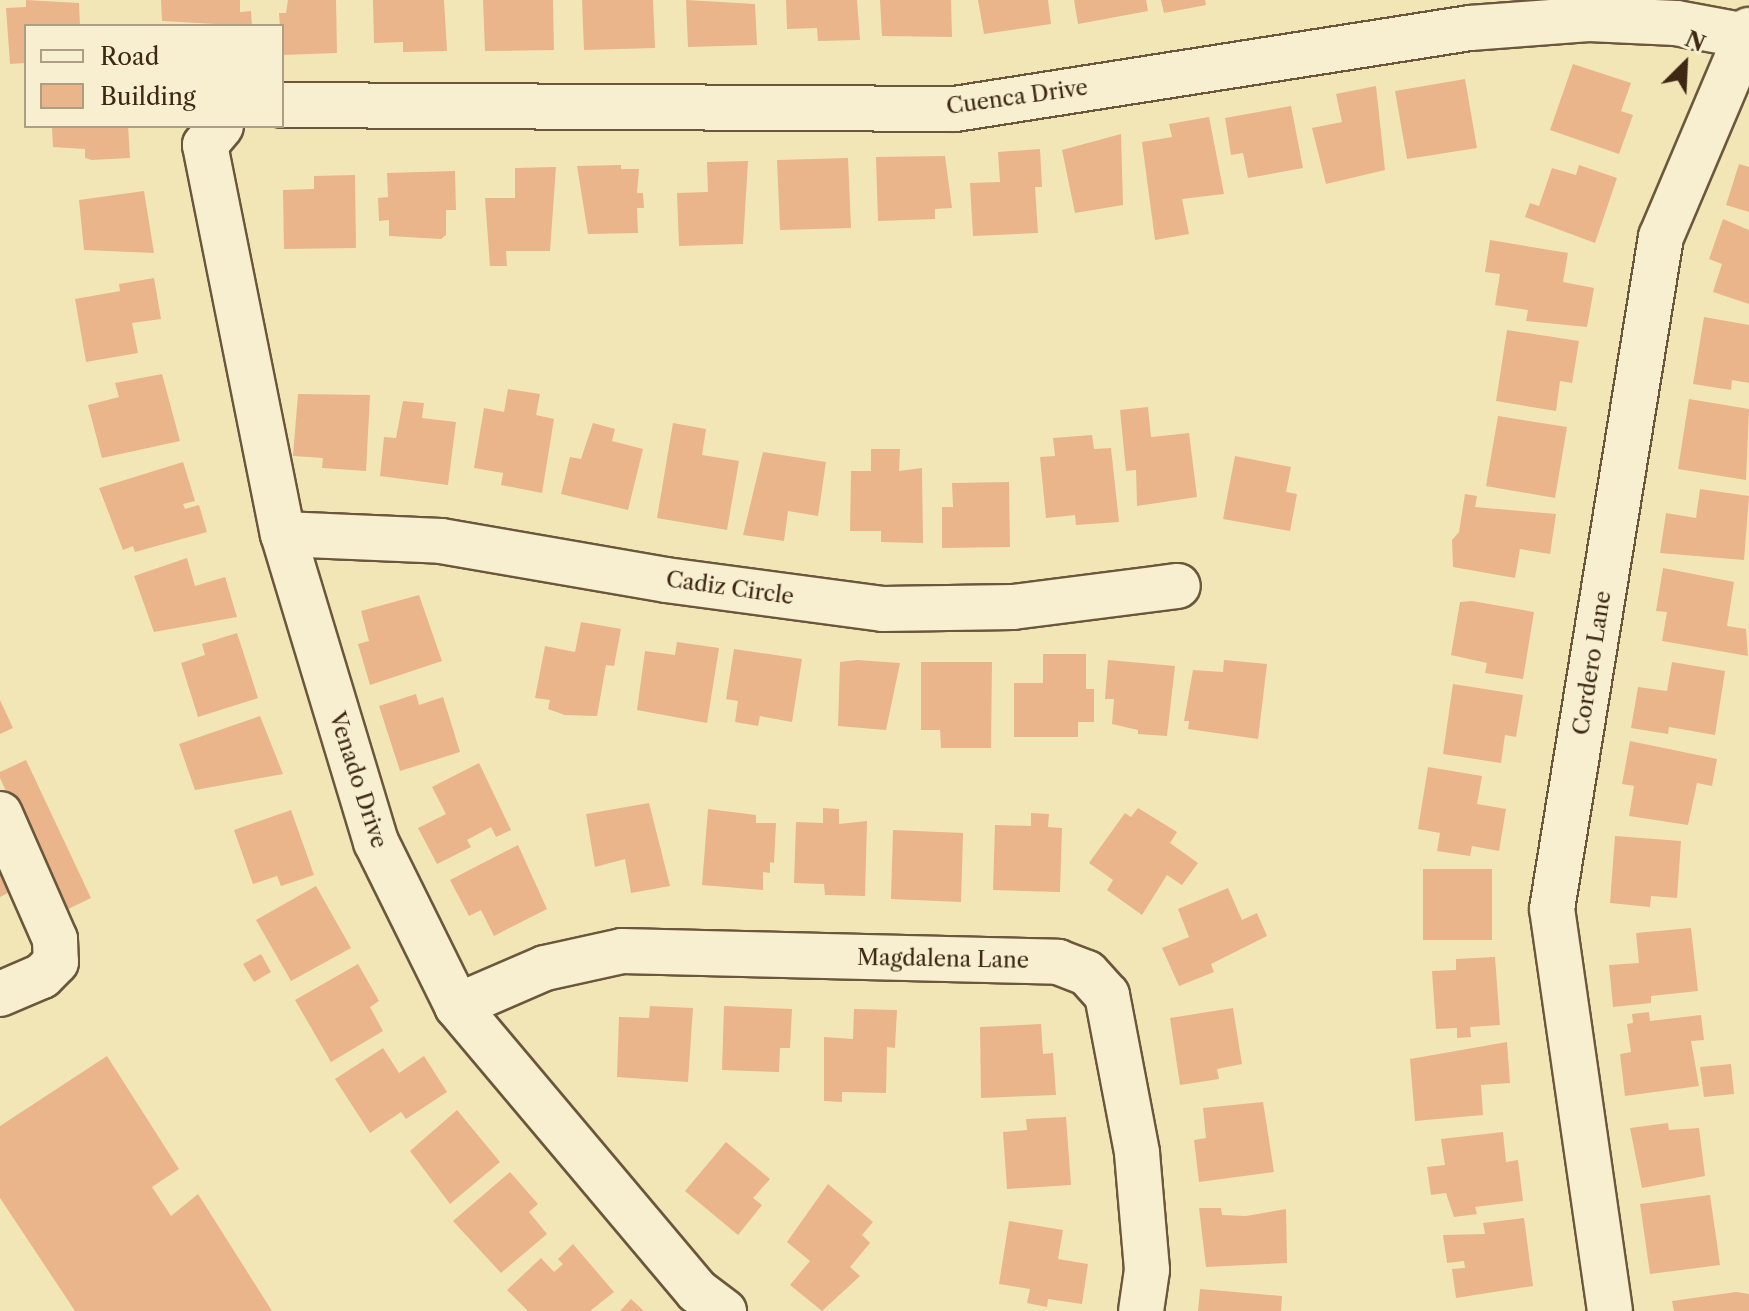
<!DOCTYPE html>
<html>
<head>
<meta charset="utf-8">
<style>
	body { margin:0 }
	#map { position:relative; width:1749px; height:1311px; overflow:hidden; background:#f3e6b6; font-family:"Libre Caslon Text",serif }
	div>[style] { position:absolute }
	.building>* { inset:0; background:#eab58b }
	.roads { filter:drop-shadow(2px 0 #6b583c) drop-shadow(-2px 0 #6b583c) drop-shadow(0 2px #6b583c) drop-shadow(0 -2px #6b583c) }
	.minor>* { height:44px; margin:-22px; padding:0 22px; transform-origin:22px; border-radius:22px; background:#f7efd0 }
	span { translate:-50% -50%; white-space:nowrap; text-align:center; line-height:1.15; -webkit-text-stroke:6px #f7efd0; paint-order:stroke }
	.street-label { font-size:22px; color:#3e2814 }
	.legend { position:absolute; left:24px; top:24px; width:260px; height:104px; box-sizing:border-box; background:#f7efd0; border:2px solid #ad9f85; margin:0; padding:10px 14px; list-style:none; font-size:24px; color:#3e2814 }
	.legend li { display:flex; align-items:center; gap:16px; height:40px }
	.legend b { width:40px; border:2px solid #ad9f85 }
	.north { position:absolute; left:1645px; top:24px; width:80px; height:80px; -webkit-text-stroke:6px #f7efd0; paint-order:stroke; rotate:24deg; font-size:22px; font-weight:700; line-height:32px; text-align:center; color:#3e2814 }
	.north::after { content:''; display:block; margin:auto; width:28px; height:36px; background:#3e2814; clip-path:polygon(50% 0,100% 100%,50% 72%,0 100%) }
</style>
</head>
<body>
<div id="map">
	<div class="building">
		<i style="clip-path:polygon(26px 0,79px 3px,80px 26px,26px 26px,26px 63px,10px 64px,6px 8px,26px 7px)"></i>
		<i style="clip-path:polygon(161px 0,240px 0,240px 12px,251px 11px,252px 26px,162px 21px)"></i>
		<i style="clip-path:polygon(288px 0,336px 0,337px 53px,282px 55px,279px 13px,286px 13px)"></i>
		<i style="clip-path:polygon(373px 0,444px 0,447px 51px,403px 52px,403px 42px,374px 43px)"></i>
		<i style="clip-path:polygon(483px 0,553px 0,554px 50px,485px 51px)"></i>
		<i style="clip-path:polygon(582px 0,653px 0,655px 48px,584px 50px)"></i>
		<i style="clip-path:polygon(686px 0,755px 4px,757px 45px,688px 47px)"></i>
		<i style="clip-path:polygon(786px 0,857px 0,860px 40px,818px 41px,817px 28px,787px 29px)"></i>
		<i style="clip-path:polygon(880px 0,951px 0,952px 37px,882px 36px)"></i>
		<i style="clip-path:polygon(978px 0,1048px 0,1051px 24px,984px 34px)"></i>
		<i style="clip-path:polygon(1074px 0,1146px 0,1148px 11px,1078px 24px)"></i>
		<i style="clip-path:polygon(1161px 0,1205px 0,1206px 5px,1164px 13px)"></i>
		<i style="clip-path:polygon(1573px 64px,1631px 83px,1621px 111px,1633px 115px,1619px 154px,1550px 130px)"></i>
		<i style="clip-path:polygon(1465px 79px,1477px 148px,1407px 159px,1395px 91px)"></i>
		<i style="clip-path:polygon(1376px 86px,1385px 170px,1326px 184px,1312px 128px,1342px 122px,1336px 94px)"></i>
		<i style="clip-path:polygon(1291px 106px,1303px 168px,1248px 178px,1243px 153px,1231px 155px,1225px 118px)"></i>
		<i style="clip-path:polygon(1209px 117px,1224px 194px,1182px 199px,1189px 234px,1155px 240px,1142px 142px,1172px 137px,1169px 124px)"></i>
		<i style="clip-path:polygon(128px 126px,130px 158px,92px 160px,85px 158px,85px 149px,53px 147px,52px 128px)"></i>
		<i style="clip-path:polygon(1121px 134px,1123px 205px,1075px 213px,1062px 150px)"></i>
		<i style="clip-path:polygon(1040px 149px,1042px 187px,1035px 187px,1038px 233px,973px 236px,970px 183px,1000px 182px,998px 152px)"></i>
		<i style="clip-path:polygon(945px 156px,952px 208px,935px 209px,935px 219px,878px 221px,876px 157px)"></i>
		<i style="clip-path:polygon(848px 158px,851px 228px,780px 230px,777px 160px)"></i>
		<i style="clip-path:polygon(748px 161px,743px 244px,679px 246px,677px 193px,708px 192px,707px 162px)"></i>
		<i style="clip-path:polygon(1739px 164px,1749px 167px,1749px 212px,1726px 205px)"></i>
		<i style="clip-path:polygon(621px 165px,621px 169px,639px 169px,637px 193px,643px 193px,644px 208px,637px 208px,638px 233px,588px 234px,577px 166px)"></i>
		<i style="clip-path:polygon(1579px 165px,1617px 178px,1595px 243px,1525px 217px,1530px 203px,1539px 206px,1552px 168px,1576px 175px)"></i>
		<i style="clip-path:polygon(556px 167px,550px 251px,506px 251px,507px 266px,490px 266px,485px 198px,515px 198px,515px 168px)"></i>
		<i style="clip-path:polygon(455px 171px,456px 210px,446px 210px,446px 235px,441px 239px,389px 236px,389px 220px,379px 221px,378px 198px,388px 197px,387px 173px)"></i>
		<i style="clip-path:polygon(355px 175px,356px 248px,284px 249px,283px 190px,314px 189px,314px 176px)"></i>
		<i style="clip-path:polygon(144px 191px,154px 253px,84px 250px,79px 200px)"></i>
		<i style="clip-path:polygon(1723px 219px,1749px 230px,1749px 304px,1713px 292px,1722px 264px,1709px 259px)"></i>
		<i style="clip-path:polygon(1490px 240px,1568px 253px,1563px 282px,1594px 288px,1587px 327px,1526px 321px,1528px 310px,1495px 305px,1500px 274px,1485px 272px)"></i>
		<i style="clip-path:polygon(154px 278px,161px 319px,132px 323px,138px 353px,86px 362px,75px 299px,120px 291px,119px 284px)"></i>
		<i style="clip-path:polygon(1704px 317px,1749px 325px,1749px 383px,1732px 380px,1731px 390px,1693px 384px)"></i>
		<i style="clip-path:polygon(1507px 330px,1579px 341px,1572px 383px,1560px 381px,1556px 411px,1496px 401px)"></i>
		<i style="clip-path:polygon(162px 374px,180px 441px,102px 458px,88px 405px,119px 397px,115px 383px)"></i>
		<i style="clip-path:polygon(508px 389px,540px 394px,536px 415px,554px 419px,542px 493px,501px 485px,503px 473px,474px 468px,484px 408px,504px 412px)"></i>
		<i style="clip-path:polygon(298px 394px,370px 395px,366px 471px,322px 468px,323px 458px,293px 456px)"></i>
		<i style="clip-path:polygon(1689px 399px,1749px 409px,1746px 480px,1678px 469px)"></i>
		<i style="clip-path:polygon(403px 401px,424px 403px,422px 418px,456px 422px,448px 485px,380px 476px,384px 437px,396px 438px)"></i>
		<i style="clip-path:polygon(1148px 407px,1151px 437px,1189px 433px,1197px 497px,1137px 506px,1136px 470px,1126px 471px,1120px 410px)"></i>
		<i style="clip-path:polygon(1498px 416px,1567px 427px,1555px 498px,1486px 486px)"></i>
		<i style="clip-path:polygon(593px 423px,615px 429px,612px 441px,643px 449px,628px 510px,561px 494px,570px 457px,581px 459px)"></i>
		<i style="clip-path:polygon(673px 423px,706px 429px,702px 455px,739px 461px,727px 530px,657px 518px)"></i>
		<i style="clip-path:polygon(1092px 435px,1094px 449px,1111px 448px,1119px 522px,1076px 525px,1075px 515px,1046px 518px,1040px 457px,1055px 456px,1053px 438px)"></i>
		<i style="clip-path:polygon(871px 449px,900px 449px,899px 471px,922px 468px,923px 543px,881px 542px,881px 531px,850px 531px,851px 471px,871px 471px)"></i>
		<i style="clip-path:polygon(763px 452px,826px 462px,818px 516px,788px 511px,784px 541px,743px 535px)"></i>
		<i style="clip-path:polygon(1235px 456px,1291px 467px,1286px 492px,1297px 494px,1290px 531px,1223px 519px)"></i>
		<i style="clip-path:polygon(183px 462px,195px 501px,183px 504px,185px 509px,199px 505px,207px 532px,135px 552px,133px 546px,123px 550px,99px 488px)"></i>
		<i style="clip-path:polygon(1009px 482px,1010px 547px,942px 548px,942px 507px,953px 507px,952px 483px)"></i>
		<i style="clip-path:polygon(1700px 489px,1749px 496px,1744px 560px,1660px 553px,1666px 513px,1696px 518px)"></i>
		<i style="clip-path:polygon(1465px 494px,1477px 496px,1475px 507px,1556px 514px,1550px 554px,1520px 549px,1515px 578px,1453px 567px,1452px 540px,1459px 532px)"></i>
		<i style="clip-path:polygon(187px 558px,195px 586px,225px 577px,237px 617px,154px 632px,134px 576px)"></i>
		<i style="clip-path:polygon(1663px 568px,1734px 582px,1727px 626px,1746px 629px,1748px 656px,1662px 641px,1667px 612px,1656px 611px)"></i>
		<i style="clip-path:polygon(419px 595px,442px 661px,370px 685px,358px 644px,369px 641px,361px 611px)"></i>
		<i style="clip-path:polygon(1472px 601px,1534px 612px,1523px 679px,1485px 673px,1487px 663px,1451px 655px,1460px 602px)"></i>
		<i style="clip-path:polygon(581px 622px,621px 629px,614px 666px,606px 665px,597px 716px,565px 715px,548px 709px,550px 700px,535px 698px,545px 646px,575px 652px)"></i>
		<i style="clip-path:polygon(237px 633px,258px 698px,198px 717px,181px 663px,205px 655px,202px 644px)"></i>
		<i style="clip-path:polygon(677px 642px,719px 648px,707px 723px,637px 710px,645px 651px,675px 655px)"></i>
		<i style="clip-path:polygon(734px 649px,802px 659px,792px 722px,760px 716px,758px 726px,735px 722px,738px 701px,726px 699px)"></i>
		<i style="clip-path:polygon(1043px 654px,1086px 654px,1086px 689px,1094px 689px,1094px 722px,1078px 722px,1078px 737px,1014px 737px,1014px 683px,1043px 683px)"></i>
		<i style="clip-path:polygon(857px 660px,900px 663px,886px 730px,838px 726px,840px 662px)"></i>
		<i style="clip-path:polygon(1108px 660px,1175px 666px,1167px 736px,1138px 734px,1138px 730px,1112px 724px,1114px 699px,1105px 699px)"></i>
		<i style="clip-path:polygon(1224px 660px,1267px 664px,1258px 739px,1188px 729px,1189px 721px,1184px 721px,1193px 670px,1223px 672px)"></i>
		<i style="clip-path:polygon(921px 662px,992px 662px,991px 748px,941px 748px,940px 730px,921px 730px)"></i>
		<i style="clip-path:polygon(1672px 662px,1725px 671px,1715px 735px,1669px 727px,1668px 734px,1631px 728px,1638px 687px,1667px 691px)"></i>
		<i style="clip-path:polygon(1453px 684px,1523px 695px,1516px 737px,1505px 735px,1501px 763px,1443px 754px)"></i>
		<i style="clip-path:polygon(416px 694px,419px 705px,443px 697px,460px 752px,400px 771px,379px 706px)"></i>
		<i style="clip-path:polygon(0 700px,13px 728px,0 734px)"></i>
		<i style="clip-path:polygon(260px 716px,283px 774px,195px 790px,179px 744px)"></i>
		<i style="clip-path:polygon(1630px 741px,1717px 759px,1712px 786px,1697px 783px,1688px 825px,1629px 816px,1634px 786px,1622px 784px)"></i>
		<i style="clip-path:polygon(26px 760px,91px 898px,62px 912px,0 778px,0 772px)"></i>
		<i style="clip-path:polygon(479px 763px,511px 830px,496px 837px,491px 827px,467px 840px,471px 847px,437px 864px,418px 828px,446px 814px,432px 787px)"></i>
		<i style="clip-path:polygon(1428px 767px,1482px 776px,1477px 804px,1506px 809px,1499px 851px,1472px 846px,1470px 856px,1437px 851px,1440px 833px,1418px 829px)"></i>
		<i style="clip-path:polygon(649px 803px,670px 886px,631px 893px,625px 859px,595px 867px,586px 814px)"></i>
		<i style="clip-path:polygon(823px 808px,839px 809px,839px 824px,867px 821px,865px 896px,825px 895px,824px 884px,794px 883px,796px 822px,823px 823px)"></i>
		<i style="clip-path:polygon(1138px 808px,1177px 832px,1170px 843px,1198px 863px,1182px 885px,1167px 875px,1142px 915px,1107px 890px,1113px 880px,1089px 863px,1125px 813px,1131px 817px)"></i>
		<i style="clip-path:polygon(708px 809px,756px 815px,756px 823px,776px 823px,774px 863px,770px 862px,770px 873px,763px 872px,763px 890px,702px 885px)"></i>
		<i style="clip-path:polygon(291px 810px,314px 875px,281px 886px,277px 876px,253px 884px,234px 830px)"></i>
		<i style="clip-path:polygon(1031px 813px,1049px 814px,1048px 827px,1062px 828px,1060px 892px,993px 890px,995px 825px,1031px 826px)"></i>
		<i style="clip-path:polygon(893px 830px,963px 833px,961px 902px,891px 899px)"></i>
		<i style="clip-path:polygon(1615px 836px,1681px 841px,1677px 898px,1651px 896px,1650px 907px,1610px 903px)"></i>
		<i style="clip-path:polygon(518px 845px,547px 909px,494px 936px,481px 910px,469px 916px,450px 880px)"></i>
		<i style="clip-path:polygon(0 860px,14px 890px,0 897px)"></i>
		<i style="clip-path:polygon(1423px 869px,1492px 869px,1492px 940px,1423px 940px)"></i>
		<i style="clip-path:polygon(316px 886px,351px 948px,291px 981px,256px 920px)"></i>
		<i style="clip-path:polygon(1228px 888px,1242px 920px,1257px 913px,1267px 936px,1211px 964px,1214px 972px,1179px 986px,1162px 948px,1189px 937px,1178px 909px)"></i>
		<i style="clip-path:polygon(1691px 928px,1698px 991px,1651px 996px,1651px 1003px,1613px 1007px,1609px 965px,1639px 963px,1636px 933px)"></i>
		<i style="clip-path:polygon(261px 954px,271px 972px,254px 982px,243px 964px)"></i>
		<i style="clip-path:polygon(1495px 957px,1500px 1025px,1470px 1027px,1471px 1037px,1457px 1038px,1457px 1028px,1436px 1029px,1432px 971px,1456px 970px,1456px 959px)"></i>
		<i style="clip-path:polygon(358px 964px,379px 1001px,370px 1007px,383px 1031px,331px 1062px,295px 1000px)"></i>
		<i style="clip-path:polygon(650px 1006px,693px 1008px,688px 1082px,617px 1077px,619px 1017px,649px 1018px)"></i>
		<i style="clip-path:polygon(724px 1006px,792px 1009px,790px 1048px,780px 1048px,779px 1072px,722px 1070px)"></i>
		<i style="clip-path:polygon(1233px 1008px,1242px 1064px,1217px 1069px,1219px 1079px,1180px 1085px,1170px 1018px)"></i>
		<i style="clip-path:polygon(854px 1009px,897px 1010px,895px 1048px,887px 1047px,886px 1093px,842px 1092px,842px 1102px,824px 1101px,824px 1037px,853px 1039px)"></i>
		<i style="clip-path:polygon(1649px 1012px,1650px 1021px,1701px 1015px,1704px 1040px,1691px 1041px,1699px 1086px,1625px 1096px,1620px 1054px,1631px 1052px,1627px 1024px,1633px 1023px,1632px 1014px)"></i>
		<i style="clip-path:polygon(1041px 1024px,1043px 1054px,1053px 1053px,1056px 1095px,981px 1098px,980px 1027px)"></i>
		<i style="clip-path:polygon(1507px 1042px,1510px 1083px,1481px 1085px,1483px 1115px,1415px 1121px,1410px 1059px)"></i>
		<i style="clip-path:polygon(383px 1048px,399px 1073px,424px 1056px,447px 1092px,406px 1119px,401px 1112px,370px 1133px,335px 1079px)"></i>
		<i style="clip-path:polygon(107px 1056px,179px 1169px,152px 1187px,171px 1216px,198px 1194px,272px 1311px,75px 1311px,0 1198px,0 1126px)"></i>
		<i style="clip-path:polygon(1731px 1064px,1734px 1094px,1704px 1097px,1700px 1067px)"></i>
		<i style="clip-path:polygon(1263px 1102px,1274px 1172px,1199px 1182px,1194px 1140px,1206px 1138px,1203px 1108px)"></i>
		<i style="clip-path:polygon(457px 1110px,500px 1162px,450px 1204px,410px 1151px)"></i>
		<i style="clip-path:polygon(1066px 1117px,1071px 1185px,1007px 1189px,1003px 1132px,1027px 1130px,1026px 1119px)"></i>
		<i style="clip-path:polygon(1668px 1123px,1669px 1130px,1699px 1128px,1705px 1176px,1642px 1188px,1630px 1128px)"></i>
		<i style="clip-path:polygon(1503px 1132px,1506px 1162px,1518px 1160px,1523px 1201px,1475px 1207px,1477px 1214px,1454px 1217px,1446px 1193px,1431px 1195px,1427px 1167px,1445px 1165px,1441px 1139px)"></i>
		<i style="clip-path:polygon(726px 1142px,770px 1179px,753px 1198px,762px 1205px,738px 1235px,685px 1191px)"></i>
		<i style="clip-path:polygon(510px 1172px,538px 1204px,529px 1212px,547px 1234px,501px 1273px,453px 1221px)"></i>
		<i style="clip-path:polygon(828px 1184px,873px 1222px,862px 1235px,870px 1243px,850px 1267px,860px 1276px,822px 1311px,790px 1285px,810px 1261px,787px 1242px)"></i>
		<i style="clip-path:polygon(1710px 1195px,1720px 1265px,1650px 1274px,1640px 1204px)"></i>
		<i style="clip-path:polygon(1199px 1208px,1221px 1208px,1222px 1215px,1246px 1216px,1286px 1209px,1287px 1263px,1206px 1267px)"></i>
		<i style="clip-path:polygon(1524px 1218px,1533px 1286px,1456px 1298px,1452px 1269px,1465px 1268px,1464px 1261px,1447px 1263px,1443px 1235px,1485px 1234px,1483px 1223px)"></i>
		<i style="clip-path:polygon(1009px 1221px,1063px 1230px,1058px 1259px,1088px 1264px,1082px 1304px,1048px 1299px,1047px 1307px,1027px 1303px,1030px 1289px,999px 1284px)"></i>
		<i style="clip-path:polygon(573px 1244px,614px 1292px,590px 1311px,528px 1311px,507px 1290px,541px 1258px,554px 1272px,563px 1264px,558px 1259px)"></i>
		<i style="clip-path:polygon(1200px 1289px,1282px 1296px,1281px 1311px,1198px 1311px)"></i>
		<i style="clip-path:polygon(1736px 1292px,1749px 1294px,1749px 1311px,1674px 1311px,1672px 1301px)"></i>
		<i style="clip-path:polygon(631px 1299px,644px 1311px,620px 1311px)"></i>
	</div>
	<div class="roads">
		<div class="minor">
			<i style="left:282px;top:105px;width:673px;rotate:0.34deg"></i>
			<i style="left:955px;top:109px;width:521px;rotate:-8.94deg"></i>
			<i style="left:1470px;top:28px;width:119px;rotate:-4.3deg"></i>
			<i style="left:1589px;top:19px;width:87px;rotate:2.6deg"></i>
			<i style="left:1676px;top:23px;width:71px;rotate:10.5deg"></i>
			<i style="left:221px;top:126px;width:25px;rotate:130deg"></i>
			<i style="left:205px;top:145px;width:397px;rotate:78.7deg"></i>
			<i style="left:283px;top:534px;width:322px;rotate:73.2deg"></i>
			<i style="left:376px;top:842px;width:183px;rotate:63.7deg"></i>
			<i style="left:457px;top:1006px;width:373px;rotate:49.9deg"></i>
			<i style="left:697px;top:1291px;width:34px;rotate:37deg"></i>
			<i style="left:283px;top:534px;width:158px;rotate:2.5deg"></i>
			<i style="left:441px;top:541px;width:228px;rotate:9.8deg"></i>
			<i style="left:666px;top:580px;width:219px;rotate:7.6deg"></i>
			<i style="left:883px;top:609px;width:130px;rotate:-0.9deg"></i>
			<i style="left:1013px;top:607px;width:166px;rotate:-7.3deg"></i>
			<i style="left:0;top:814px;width:137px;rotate:66.3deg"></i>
			<i style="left:55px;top:939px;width:23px;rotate:88deg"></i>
			<i style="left:56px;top:962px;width:20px;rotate:135deg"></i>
			<i style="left:42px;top:976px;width:46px;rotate:156.8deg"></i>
			<i style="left:457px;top:1006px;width:96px;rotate:-23.4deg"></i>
			<i style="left:545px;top:968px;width:79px;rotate:-12.4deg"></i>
			<i style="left:622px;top:951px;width:436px;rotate:1.4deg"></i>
			<i style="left:1058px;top:962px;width:31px;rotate:21deg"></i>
			<i style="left:1087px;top:973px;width:30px;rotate:48deg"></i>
			<i style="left:1107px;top:995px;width:161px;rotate:79.2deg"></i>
			<i style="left:1137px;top:1153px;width:117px;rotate:85.1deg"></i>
			<i style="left:1147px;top:1270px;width:41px;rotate:98.3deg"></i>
			<i style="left:1610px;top:1311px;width:406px;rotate:-98.2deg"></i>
			<i style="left:1552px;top:909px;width:681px;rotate:-80.79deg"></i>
			<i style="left:1661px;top:237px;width:225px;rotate:-67deg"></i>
		</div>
	</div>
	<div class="street-label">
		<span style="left:1017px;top:97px;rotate:-8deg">Cuenca Drive</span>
		<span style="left:730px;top:588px;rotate:8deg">Cadiz Circle</span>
		<span style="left:1592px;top:663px;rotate:-81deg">Cordero Lane</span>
		<span style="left:358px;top:780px;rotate:72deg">Venado Drive</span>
		<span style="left:943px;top:959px;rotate:1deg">Magdalena Lane</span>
	</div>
	<ul class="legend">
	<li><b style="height:10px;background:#f7efd0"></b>Road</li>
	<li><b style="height:22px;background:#eab58b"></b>Building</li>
	</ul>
	<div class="north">N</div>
</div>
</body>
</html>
